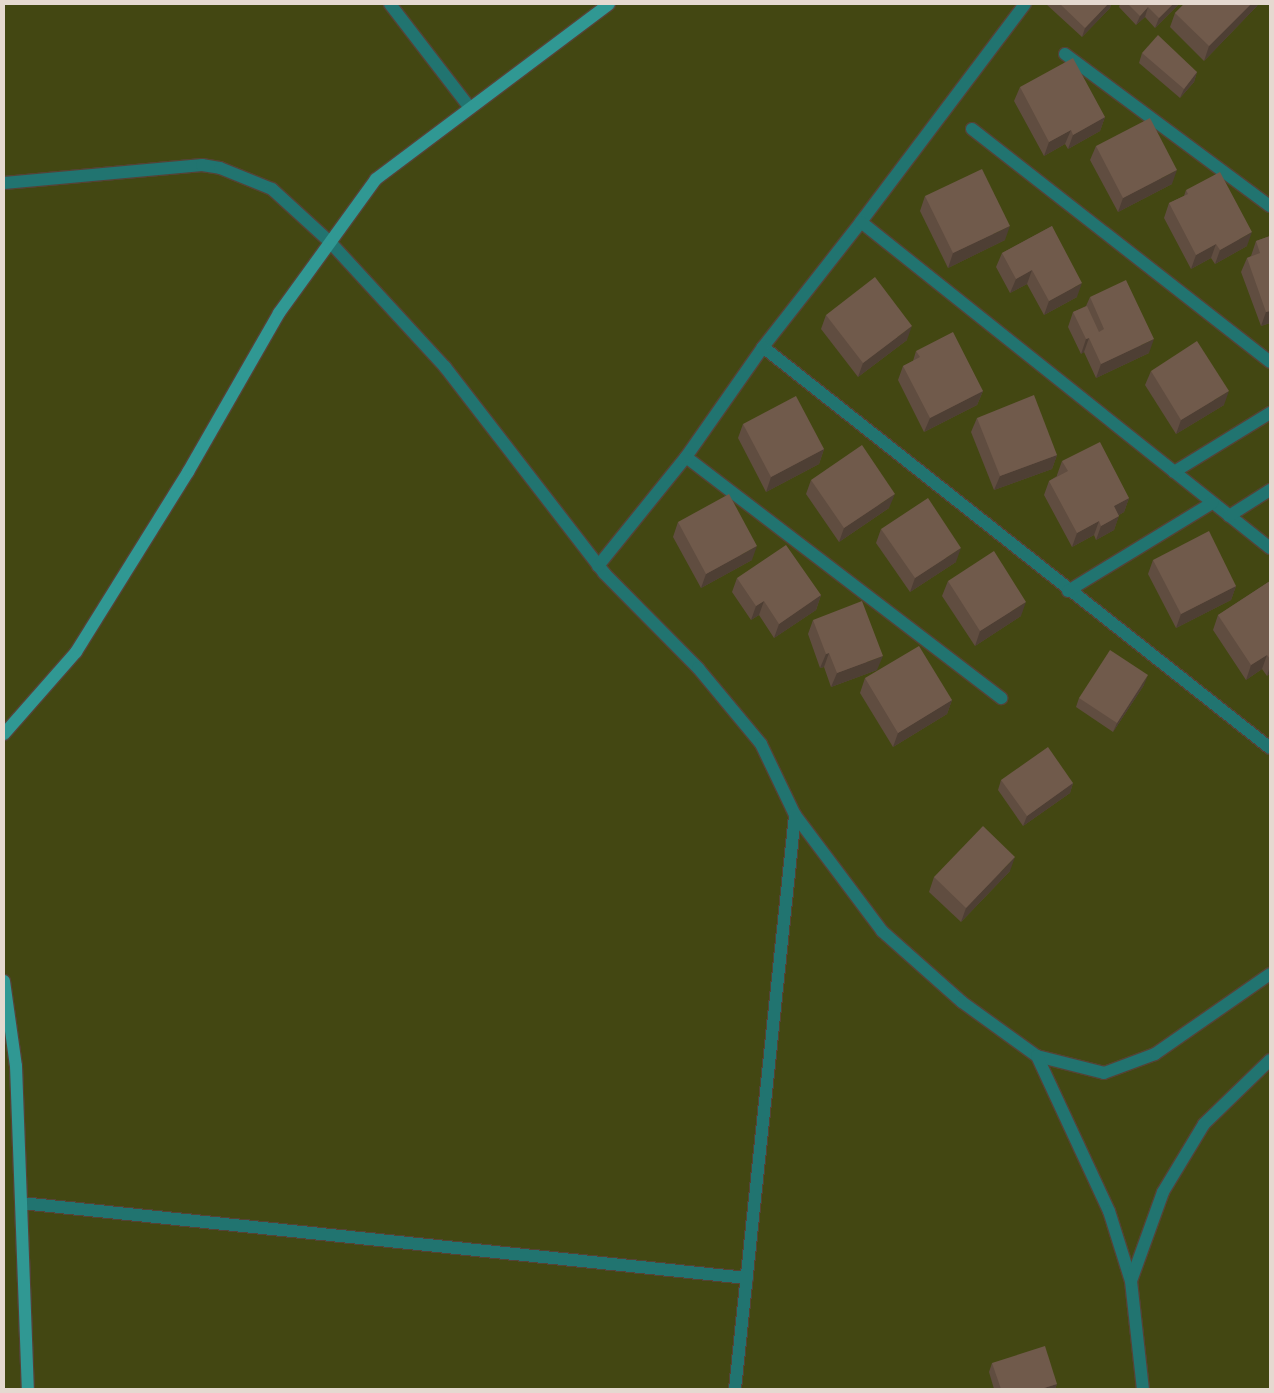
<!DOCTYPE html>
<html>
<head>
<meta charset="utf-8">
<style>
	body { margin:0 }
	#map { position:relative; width:1274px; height:1393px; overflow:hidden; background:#3a2719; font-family:"Archivo Narrow",sans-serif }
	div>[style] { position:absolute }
	.green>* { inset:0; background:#434712 }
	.roads { filter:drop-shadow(1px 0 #554336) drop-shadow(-1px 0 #554336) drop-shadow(0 1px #554336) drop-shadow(0 -1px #554336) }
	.service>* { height:12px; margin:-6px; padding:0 6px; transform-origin:6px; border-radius:6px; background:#217470 }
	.minor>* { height:12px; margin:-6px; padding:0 6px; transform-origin:6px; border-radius:6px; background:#217470 }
	.secondary>* { height:12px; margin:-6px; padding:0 6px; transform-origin:6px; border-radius:6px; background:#309893 }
	.wall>* { inset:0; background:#604d40 }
	.shaded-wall>* { inset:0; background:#4e3f34 }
	.building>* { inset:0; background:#705a4b }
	span { translate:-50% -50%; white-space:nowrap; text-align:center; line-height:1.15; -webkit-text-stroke:4.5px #2f1d0f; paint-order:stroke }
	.frame { position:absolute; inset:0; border:5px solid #e5d9d0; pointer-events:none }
</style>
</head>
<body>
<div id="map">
	<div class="green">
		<i style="clip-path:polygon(4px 4px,1270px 4px,1270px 1389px,4px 1389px)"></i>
	</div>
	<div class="roads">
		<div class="service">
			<i style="left:4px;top:183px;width:199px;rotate:-5.2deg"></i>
			<i style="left:202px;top:165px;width:18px;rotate:9deg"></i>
			<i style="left:220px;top:168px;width:56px;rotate:22deg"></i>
			<i style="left:272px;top:189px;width:79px;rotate:42.4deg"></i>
		</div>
		<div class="minor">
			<i style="left:390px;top:4px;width:131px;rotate:52.4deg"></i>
			<i style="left:1025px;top:4px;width:273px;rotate:127deg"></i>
			<i style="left:861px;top:222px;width:159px;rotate:128.1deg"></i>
			<i style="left:763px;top:347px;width:646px;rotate:38.34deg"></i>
			<i style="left:1065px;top:54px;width:255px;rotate:36.6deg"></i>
			<i style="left:972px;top:129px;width:378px;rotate:38deg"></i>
			<i style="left:861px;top:222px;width:523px;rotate:38.56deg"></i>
			<i style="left:330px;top:242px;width:170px;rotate:47.4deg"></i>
			<i style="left:445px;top:367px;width:260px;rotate:52.3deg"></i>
			<i style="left:604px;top:573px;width:134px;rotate:45.3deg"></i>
			<i style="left:698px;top:668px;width:99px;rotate:50.3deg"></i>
			<i style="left:761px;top:744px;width:79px;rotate:64.4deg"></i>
			<i style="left:795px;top:815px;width:145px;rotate:53.1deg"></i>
			<i style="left:882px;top:931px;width:107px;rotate:41.6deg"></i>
			<i style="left:962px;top:1002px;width:92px;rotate:35.8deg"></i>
			<i style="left:1037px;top:1056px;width:69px;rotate:14.2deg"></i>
			<i style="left:1104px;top:1073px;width:54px;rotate:-20.4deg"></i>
			<i style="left:1155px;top:1054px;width:140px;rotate:-34.8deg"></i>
			<i style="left:686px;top:457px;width:397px;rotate:37.4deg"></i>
			<i style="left:1174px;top:472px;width:113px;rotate:-31.6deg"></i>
			<i style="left:1229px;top:516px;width:49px;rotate:-32.4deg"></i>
			<i style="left:598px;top:566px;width:140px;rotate:-51.1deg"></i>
			<i style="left:686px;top:457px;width:134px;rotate:-55deg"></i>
			<i style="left:1068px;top:591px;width:169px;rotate:-31.4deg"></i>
			<i style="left:1037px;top:1056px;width:171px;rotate:65.1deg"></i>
			<i style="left:1109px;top:1211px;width:73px;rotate:72.6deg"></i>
			<i style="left:1131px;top:1281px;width:109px;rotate:83.7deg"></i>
			<i style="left:21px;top:1203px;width:730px;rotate:5.9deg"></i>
			<i style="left:1131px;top:1281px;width:95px;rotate:-70.2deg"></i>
			<i style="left:1163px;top:1192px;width:79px;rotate:-58.9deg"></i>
			<i style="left:1204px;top:1124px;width:92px;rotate:-44.1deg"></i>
			<i style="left:735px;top:1389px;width:577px;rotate:-84.03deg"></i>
		</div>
		<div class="secondary">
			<i style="left:4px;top:734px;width:109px;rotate:-48.7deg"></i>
			<i style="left:76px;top:652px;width:212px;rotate:-58.1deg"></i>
			<i style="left:188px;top:472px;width:183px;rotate:-60.2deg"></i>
			<i style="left:279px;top:313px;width:165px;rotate:-54.1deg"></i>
			<i style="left:376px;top:179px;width:291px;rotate:-36.9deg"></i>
			<i style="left:4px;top:981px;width:86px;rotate:82deg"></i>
			<i style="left:16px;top:1066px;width:323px;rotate:87.9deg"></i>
		</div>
	</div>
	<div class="wall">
		<i style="clip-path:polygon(1046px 4px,1111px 4px,1110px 8px,1082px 37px)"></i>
		<i style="clip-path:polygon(1120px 4px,1179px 4px,1155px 28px,1145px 17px,1136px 25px,1119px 7px)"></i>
		<i style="clip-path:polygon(1184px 4px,1258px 4px,1257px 6px,1204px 61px,1170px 27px,1175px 13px)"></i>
		<i style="clip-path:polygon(1142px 53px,1197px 72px,1194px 82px,1180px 98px,1139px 63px)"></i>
		<i style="clip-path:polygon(1020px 87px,1105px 117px,1100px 131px,1068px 149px,1065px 144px,1044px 156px,1014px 101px)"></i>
		<i style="clip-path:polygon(1096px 146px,1172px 184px,1118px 212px,1090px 160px)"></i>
		<i style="clip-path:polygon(1186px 190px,1247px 246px,1215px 264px,1211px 258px,1191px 269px,1164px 218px,1169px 203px,1184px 196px)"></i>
		<i style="clip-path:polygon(925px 196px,1005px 240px,948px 268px,920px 211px)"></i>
		<i style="clip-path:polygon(1052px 226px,1077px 297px,1044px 315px,1027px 284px,1010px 293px,996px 267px,1002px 253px)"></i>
		<i style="clip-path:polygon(1270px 236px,1270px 323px,1261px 326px,1241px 272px,1247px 258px,1251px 256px,1256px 241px)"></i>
		<i style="clip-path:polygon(1090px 297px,1149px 353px,1096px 378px,1084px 352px,1081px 354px,1068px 327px,1073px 312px,1086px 306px)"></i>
		<i style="clip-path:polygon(826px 315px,907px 340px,858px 377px,821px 329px)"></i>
		<i style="clip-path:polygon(916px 351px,983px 391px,977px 405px,924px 432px,898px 380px,903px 366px,913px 361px)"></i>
		<i style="clip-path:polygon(1151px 371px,1224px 405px,1176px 434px,1145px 385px)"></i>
		<i style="clip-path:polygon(977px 418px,1057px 455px,1052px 469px,994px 490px,971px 432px)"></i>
		<i style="clip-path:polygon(743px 424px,824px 449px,819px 464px,766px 492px,738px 438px)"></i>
		<i style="clip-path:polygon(1062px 461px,1129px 498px,1124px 512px,1119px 515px,1114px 530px,1096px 540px,1094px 535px,1072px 547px,1044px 495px,1049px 481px,1057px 476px,1057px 475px)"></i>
		<i style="clip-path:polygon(811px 480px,889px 508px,839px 542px,806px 494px)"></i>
		<i style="clip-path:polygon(678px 522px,752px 560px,701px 588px,673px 537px)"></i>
		<i style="clip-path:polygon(881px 529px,956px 562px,910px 592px,876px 543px)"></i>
		<i style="clip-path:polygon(1153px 560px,1236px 586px,1231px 600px,1176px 628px,1148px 574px)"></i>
		<i style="clip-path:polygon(737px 578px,821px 595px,816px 610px,774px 638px,759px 615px,751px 620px,732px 592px)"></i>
		<i style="clip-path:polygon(948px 581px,1021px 616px,975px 646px,942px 596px)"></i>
		<i style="clip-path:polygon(1270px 581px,1270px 673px,1267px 676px,1262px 669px,1246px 680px,1213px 630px,1218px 615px)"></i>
		<i style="clip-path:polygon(813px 620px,877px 670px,831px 687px,824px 667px,820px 668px,808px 634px)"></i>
		<i style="clip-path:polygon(865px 678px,952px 700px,947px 714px,893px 747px,860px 693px)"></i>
		<i style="clip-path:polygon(1144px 685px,1113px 732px,1076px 707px,1079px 698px)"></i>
		<i style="clip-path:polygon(1001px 780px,1073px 783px,1070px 793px,1023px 826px,998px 790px)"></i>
		<i style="clip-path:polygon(1010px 871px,961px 922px,929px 892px,934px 877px)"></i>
		<i style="clip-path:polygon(992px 1363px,1057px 1384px,1055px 1389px,994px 1389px,989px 1372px)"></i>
	</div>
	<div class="shaded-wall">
		<i style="clip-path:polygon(1108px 4px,1111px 4px,1110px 8px,1082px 37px,1085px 28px)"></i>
		<i style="clip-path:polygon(1173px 4px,1179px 4px,1155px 28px,1159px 18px)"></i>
		<i style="clip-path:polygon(1251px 4px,1258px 4px,1257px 6px,1204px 61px,1209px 46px)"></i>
		<i style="clip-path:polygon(1148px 7px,1145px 17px,1136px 25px,1140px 16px)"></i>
		<i style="clip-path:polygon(1197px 72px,1194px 82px,1180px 98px,1184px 89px)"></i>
		<i style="clip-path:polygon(1105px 117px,1100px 131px,1068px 149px,1073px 135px)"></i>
		<i style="clip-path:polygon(1071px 130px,1065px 144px,1044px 156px,1049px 142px)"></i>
		<i style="clip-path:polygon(1177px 170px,1172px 184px,1118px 212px,1123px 198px)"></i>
		<i style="clip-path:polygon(1010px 226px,1005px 240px,948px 268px,953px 253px)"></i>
		<i style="clip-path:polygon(1252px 232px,1247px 246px,1215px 264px,1220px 250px)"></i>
		<i style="clip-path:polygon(1216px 244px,1211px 258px,1191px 269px,1196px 255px)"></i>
		<i style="clip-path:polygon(1032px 270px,1027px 284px,1010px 293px,1016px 279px)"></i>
		<i style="clip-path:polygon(1082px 283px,1077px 297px,1044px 315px,1049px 301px)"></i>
		<i style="clip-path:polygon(1270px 311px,1270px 323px,1261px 326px,1266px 312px)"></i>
		<i style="clip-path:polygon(912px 326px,907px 340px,858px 377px,863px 363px)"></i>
		<i style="clip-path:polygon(1089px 338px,1084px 352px,1081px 354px,1086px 339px)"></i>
		<i style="clip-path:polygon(1154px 339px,1149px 353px,1096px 378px,1101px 364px)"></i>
		<i style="clip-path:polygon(983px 391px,977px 405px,924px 432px,930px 418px)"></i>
		<i style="clip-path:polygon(1229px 391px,1224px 405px,1176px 434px,1181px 420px)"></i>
		<i style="clip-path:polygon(824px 449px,819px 464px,766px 492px,771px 477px)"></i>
		<i style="clip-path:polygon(1057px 455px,1052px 469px,994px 490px,1000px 476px)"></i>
		<i style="clip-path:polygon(895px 494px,889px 508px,839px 542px,844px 528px)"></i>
		<i style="clip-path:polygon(1129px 498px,1124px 512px,1109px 521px,1114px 506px)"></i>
		<i style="clip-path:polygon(1119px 516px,1114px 530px,1096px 540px,1101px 526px)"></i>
		<i style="clip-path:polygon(1099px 521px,1094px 535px,1072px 547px,1077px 533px)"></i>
		<i style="clip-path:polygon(757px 546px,752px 560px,701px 588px,706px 574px)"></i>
		<i style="clip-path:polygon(961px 548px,956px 562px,910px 592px,915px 578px)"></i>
		<i style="clip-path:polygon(1236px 586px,1231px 600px,1176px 628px,1181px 614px)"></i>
		<i style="clip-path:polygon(821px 595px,816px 610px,774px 638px,779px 624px)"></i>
		<i style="clip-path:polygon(764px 601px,759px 615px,751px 620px,756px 606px)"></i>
		<i style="clip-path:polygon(1026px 602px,1021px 616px,975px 646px,980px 631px)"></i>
		<i style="clip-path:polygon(829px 653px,824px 667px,820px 668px,826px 654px)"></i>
		<i style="clip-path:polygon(1267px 655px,1262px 669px,1246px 680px,1251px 665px)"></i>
		<i style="clip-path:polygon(883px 656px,877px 670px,831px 687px,837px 673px)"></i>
		<i style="clip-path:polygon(1270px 666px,1270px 673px,1267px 676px)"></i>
		<i style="clip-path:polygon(1148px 675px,1144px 685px,1113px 732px,1117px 723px)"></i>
		<i style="clip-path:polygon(952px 700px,947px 714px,893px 747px,898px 733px)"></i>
		<i style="clip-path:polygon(1073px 783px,1070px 793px,1023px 826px,1027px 816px)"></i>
		<i style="clip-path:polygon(1015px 857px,1010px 871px,961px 922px,966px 908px)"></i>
		<i style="clip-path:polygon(1057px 1384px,1055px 1389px,1041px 1389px)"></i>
	</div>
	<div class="building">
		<i style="clip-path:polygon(1060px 4px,1108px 4px,1085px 28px)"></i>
		<i style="clip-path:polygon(1128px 4px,1173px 4px,1159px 18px,1148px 7px,1140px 16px)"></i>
		<i style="clip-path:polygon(1184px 4px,1251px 4px,1209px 46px,1175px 13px)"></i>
		<i style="clip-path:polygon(1158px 35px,1197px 72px,1184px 89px,1142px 53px)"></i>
		<i style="clip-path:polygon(1073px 58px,1105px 117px,1073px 135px,1071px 130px,1049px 142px,1020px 87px)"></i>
		<i style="clip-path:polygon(1150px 118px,1177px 170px,1123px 198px,1096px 146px)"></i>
		<i style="clip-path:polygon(982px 169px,1010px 226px,953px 253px,925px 196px)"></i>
		<i style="clip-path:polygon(1220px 172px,1252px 232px,1220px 250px,1216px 244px,1196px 255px,1169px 203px,1188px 194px,1186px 190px)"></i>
		<i style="clip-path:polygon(1052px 226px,1082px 283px,1049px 301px,1032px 270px,1016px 279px,1002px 253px)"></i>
		<i style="clip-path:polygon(1270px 236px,1270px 311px,1266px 312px,1247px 258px,1260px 253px,1256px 241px)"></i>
		<i style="clip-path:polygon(875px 277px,912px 326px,863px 363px,826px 315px)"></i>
		<i style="clip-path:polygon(1126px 280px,1154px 339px,1101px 364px,1089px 338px,1086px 339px,1073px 312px,1087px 306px,1099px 332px,1104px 329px,1090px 297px)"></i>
		<i style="clip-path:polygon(953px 332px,983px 391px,930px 418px,903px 366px,920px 357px,916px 351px)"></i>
		<i style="clip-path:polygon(1197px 341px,1229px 391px,1181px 420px,1151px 371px)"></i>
		<i style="clip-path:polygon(1034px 395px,1057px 455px,1000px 476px,977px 418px)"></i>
		<i style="clip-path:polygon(796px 396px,824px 449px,771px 477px,743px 424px)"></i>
		<i style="clip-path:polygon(1100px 442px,1129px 498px,1114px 506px,1119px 516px,1101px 526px,1099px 521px,1077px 533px,1049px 481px,1068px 471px,1062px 461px)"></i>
		<i style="clip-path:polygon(862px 445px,895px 494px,844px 528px,811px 480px)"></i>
		<i style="clip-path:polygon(729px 494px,757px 546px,706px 574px,678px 522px)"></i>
		<i style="clip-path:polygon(928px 498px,961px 548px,915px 578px,881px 529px)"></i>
		<i style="clip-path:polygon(1209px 531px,1236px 586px,1181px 614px,1153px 560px)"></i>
		<i style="clip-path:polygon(786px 545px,821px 595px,779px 624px,764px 601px,756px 606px,737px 578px)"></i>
		<i style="clip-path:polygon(994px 551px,1026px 602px,980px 631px,948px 581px)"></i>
		<i style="clip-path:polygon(1270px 581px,1270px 659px,1267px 655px,1251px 665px,1218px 615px)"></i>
		<i style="clip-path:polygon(862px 601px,883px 656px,837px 673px,829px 653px,826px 654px,813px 620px)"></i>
		<i style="clip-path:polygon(919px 646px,952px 700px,898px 733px,865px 678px)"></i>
		<i style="clip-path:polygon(1110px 650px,1148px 675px,1117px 723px,1079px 698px)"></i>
		<i style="clip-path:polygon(1048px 747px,1073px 783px,1027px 816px,1001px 780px)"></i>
		<i style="clip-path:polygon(983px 826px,1015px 857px,966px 908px,934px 877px)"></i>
		<i style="clip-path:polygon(1045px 1346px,1057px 1384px,1041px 1389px,1001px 1389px,992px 1363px)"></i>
	</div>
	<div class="frame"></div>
</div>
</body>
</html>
